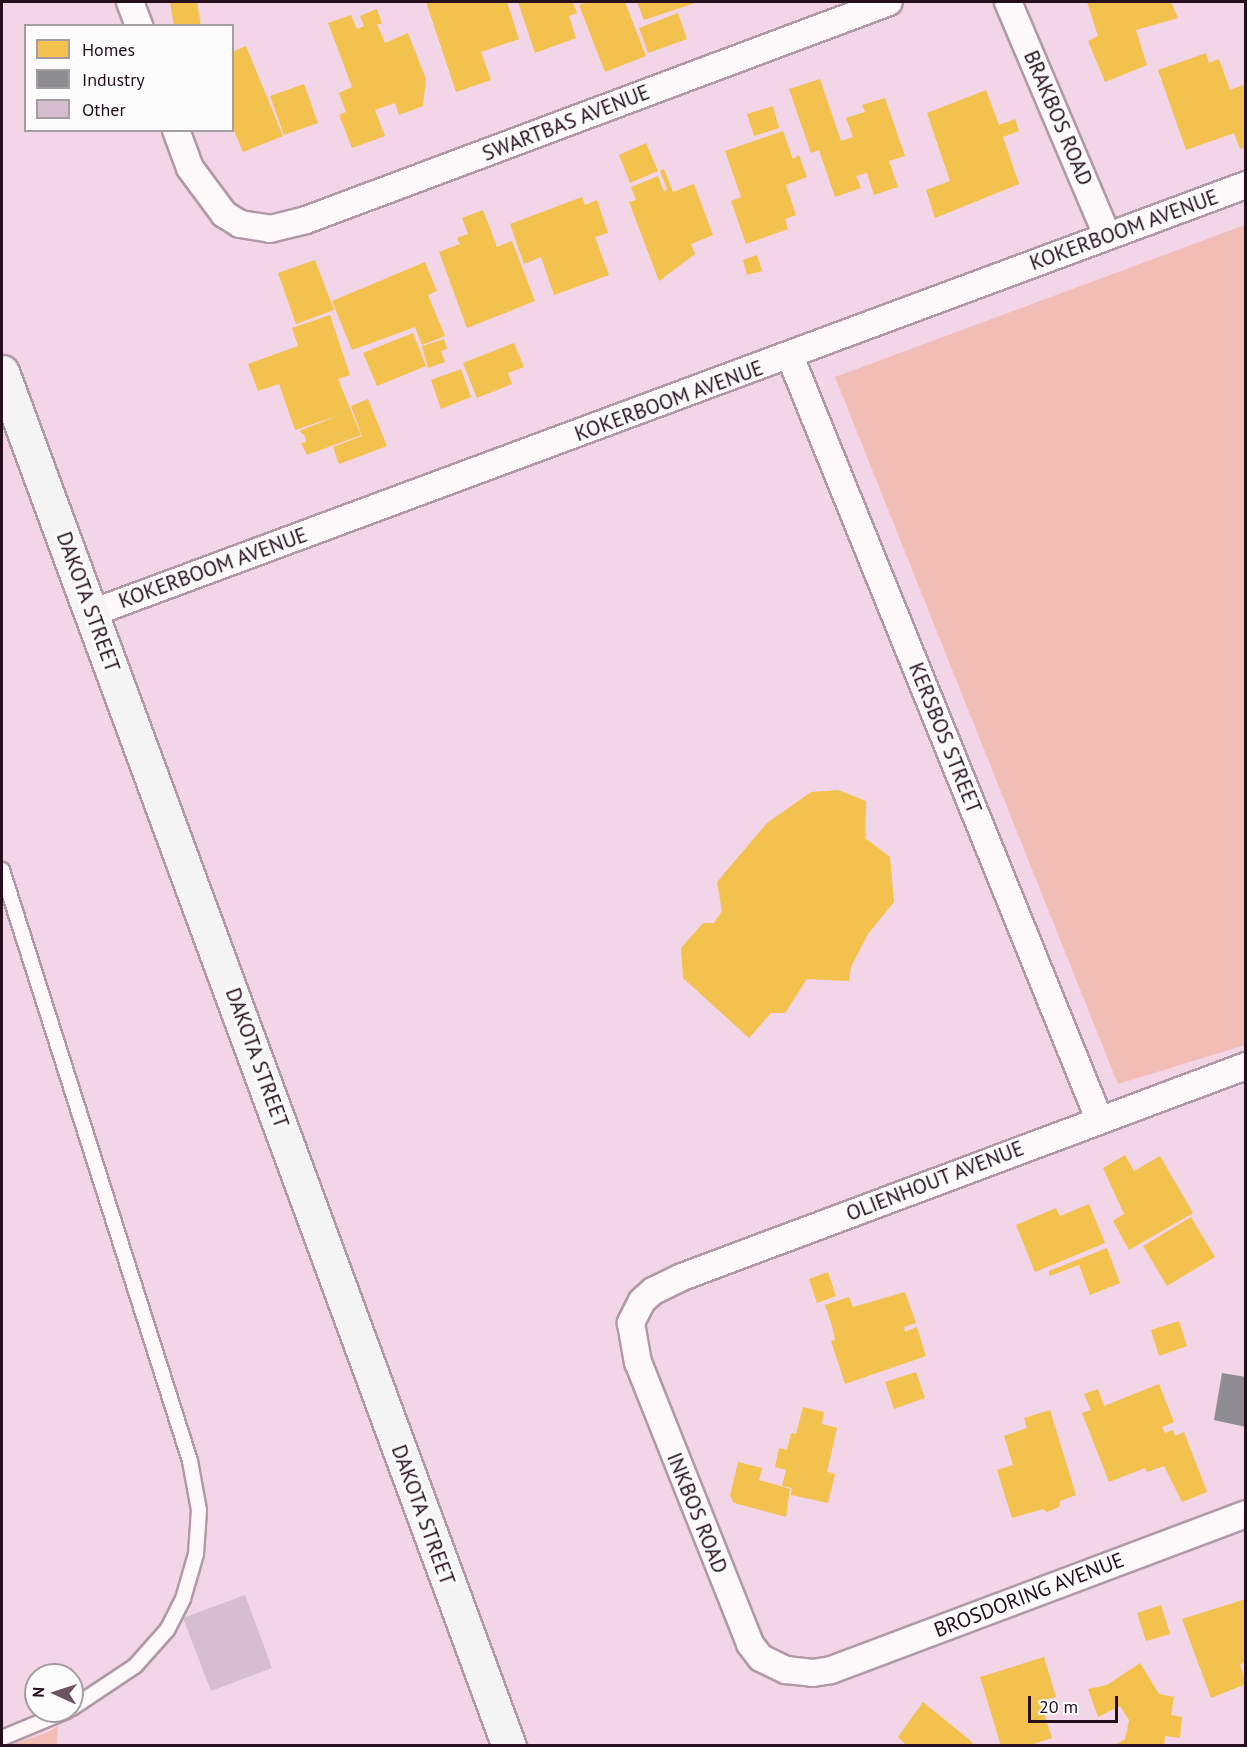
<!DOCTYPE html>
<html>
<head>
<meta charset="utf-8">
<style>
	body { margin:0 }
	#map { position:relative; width:1247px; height:1747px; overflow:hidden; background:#f2d5e6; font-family:"PT Sans",sans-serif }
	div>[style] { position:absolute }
	.green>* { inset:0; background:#f1bdb4 }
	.homes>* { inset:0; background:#f2c14e }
	.industry>* { inset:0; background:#8d8d92 }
	.building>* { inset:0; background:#d4bed0 }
	.roads { filter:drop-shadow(2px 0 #b199a7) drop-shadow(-2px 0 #b199a7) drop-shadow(0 2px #b199a7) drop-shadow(0 -2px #b199a7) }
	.lane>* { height:14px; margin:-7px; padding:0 7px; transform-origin:7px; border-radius:7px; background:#fdf9fb }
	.street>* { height:26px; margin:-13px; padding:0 13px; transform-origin:13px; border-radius:13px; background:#fdf9fb }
	.secondary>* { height:33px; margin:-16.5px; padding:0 16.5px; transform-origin:16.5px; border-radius:16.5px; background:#f5f4f4 }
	span { translate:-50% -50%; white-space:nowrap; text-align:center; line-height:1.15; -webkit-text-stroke:6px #fcfcfc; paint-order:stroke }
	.street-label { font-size:21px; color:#260f1d }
	.frame { position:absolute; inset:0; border:3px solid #260f1d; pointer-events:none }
	.legend { position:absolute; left:24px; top:24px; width:210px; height:108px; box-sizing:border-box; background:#fcfcfc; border:2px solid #a69da3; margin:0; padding:8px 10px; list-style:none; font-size:18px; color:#260f1d }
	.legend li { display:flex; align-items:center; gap:12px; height:30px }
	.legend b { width:30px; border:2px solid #a69da3 }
	.north { position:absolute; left:24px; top:1663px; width:60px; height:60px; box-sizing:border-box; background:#fcfcfc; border:2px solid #a69da3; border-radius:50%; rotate:273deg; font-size:16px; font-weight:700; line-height:24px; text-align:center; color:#260f1d }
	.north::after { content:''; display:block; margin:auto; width:21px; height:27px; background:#6d5463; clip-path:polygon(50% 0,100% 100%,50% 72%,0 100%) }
	.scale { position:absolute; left:1028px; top:1696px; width:90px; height:27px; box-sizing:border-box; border:3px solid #260f1d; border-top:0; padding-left:8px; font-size:18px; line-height:21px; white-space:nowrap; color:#260f1d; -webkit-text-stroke:4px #fcfcfc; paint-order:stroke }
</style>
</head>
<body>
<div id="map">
	<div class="green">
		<i style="clip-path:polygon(1245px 225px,1245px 1045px,1118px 1084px,835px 377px)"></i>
		<i style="clip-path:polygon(58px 1726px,57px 1745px,10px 1745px,46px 1733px)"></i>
	</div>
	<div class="homes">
		<i style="clip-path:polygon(170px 2px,197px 2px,201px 26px,174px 26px)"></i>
		<i style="clip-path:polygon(426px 2px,507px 2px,519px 39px,481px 52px,491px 80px,456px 92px)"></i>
		<i style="clip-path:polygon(518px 2px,573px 2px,577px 13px,569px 16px,576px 38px,535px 53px)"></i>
		<i style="clip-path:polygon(588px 2px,625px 2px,646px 56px,605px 72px,579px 5px)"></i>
		<i style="clip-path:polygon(637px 2px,698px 2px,644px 20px)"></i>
		<i style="clip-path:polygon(1087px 2px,1171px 2px,1178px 18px,1136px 30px,1147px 65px,1105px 82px,1088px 41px,1098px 36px)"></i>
		<i style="clip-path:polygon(377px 9px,382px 24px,377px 24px,385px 43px,408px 33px,426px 79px,423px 106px,399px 115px,395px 103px,375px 110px,385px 136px,352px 148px,339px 115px,346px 112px,339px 93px,352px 87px,328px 23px,351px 15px,357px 29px,364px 26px,360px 16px)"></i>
		<i style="clip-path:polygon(678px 13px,687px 39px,648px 53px,639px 28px)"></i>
		<i style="clip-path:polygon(246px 46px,283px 136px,243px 152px,232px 126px,232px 52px)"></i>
		<i style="clip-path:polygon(1206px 53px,1209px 63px,1219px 59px,1230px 90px,1246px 84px,1246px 147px,1240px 149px,1234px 133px,1186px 150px,1158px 70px)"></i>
		<i style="clip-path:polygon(820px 79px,841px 141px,853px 137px,846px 118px,865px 112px,862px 105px,885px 98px,905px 156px,889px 161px,898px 187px,874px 195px,867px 173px,856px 176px,861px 188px,835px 197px,819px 150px,811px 153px,789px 89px)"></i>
		<i style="clip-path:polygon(304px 84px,318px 123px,284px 135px,270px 96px)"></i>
		<i style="clip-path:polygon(986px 90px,999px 125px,1015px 119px,1019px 131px,1003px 137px,1019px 184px,935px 218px,926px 190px,950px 181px,927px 113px)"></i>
		<i style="clip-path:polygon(773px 106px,779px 128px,754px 136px,747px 114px)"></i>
		<i style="clip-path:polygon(783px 131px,793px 159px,799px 155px,807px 177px,786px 185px,796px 215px,785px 219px,788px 229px,746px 244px,731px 201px,741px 197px,725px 151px)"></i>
		<i style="clip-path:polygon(646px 143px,658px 171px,630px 183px,619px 155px)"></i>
		<i style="clip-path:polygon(664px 169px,673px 192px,694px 184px,713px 235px,691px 244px,695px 254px,659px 281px,629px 202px,636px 200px,631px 187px,658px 176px,664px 192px,667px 189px,660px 171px)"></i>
		<i style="clip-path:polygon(582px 197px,585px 205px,597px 200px,608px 233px,595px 237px,609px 275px,554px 295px,541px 257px,524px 264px,510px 224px)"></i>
		<i style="clip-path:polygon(483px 210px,497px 247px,512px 241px,535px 301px,467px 328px,439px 252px,460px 244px,457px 238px,468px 234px,462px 218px)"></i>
		<i style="clip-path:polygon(757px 255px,762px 271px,747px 275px,743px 260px)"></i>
		<i style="clip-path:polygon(315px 260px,334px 310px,296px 324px,278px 273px)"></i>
		<i style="clip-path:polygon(425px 262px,437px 291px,428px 295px,445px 336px,422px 345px,415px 327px,352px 350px,332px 301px)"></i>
		<i style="clip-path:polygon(330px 315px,350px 375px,338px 379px,361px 435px,307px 455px,301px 443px,306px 442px,305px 436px,299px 431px,340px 415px,295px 430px,279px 384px,258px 391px,248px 364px,298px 346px,292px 328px)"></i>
		<i style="clip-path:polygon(413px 333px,426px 366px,377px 386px,363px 353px)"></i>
		<i style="clip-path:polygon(444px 339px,447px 349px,441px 351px,445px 362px,428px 368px,422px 346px)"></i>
		<i style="clip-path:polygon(514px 343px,524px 367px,508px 373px,512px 384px,477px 398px,463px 363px)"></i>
		<i style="clip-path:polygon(461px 369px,471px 397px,441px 409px,431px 380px)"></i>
		<i style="clip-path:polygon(368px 399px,387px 446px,339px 464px,333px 447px,362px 436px,351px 406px)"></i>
		<i style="clip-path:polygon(838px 790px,866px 801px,865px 838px,890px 857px,894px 902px,868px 934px,851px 967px,849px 981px,807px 979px,785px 1013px,771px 1013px,749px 1038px,683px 978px,681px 948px,703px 923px,714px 923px,722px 911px,717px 882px,767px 823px,811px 792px)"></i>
		<i style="clip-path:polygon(1125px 1155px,1134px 1171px,1160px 1156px,1193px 1213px,1129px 1250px,1113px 1221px,1124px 1214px,1103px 1168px)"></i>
		<i style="clip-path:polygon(1089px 1204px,1105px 1243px,1035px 1272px,1016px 1225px,1056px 1208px,1060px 1216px)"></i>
		<i style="clip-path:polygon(1191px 1217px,1215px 1257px,1167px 1286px,1143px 1246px)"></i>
		<i style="clip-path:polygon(1107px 1248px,1120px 1283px,1090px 1295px,1079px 1265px,1049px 1276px,1049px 1271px)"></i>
		<i style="clip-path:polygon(828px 1272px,836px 1296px,817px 1303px,809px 1279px)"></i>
		<i style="clip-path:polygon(905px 1292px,916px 1323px,904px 1327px,905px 1332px,917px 1327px,926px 1356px,845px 1384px,831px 1341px,835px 1340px,833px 1329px,825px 1305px,849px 1297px,853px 1307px)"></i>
		<i style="clip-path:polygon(1179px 1321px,1187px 1346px,1159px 1356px,1151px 1330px)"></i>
		<i style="clip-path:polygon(916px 1372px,925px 1398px,894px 1409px,885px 1382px)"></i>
		<i style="clip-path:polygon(1159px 1384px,1174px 1422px,1162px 1427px,1165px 1433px,1173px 1430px,1175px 1436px,1184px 1432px,1207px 1492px,1182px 1502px,1164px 1466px,1147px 1472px,1145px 1468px,1109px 1482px,1082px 1413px,1091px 1410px,1084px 1394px,1098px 1389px,1104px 1406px)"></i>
		<i style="clip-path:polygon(803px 1407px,824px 1412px,822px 1424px,837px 1428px,827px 1472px,835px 1474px,828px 1503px,791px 1495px,792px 1488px,782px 1486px,786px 1470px,775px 1467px,779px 1448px,787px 1450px,791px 1433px,796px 1434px)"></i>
		<i style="clip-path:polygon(1050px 1410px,1076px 1495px,1060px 1501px,1059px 1507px,1047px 1512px,1043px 1509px,1012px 1518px,997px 1470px,1013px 1465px,1004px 1436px,1027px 1428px,1024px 1418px)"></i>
		<i style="clip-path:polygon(738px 1462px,762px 1468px,759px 1480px,790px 1489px,786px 1517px,734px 1503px,730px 1496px)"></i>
		<i style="clip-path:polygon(1246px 1599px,1246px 1662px,1240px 1664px,1246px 1684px,1211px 1698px,1182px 1619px)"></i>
		<i style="clip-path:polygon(1161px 1605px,1170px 1634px,1146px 1641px,1137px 1613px)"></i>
		<i style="clip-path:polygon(1044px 1657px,1056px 1697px,1040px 1701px,1052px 1738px,1027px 1746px,1001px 1746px,980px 1677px)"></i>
		<i style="clip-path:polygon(1140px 1663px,1159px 1694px,1174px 1697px,1171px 1715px,1182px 1717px,1180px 1738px,1165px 1736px,1164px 1746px,1113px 1746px,1125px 1739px,1129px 1720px,1120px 1706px,1098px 1717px,1088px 1689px,1107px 1685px)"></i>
		<i style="clip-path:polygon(923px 1702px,971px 1741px,974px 1746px,907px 1746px,898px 1737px)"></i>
	</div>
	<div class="industry">
		<i style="clip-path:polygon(1222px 1373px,1246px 1377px,1246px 1427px,1214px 1420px)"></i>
	</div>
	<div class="building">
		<i style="clip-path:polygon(245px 1595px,272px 1668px,211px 1691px,183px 1618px)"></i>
	</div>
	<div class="roads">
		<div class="lane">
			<i style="left:2px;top:870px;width:620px;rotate:72.35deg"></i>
			<i style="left:190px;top:1461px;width:50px;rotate:79.6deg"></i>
			<i style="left:199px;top:1510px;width:44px;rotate:93.9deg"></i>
			<i style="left:196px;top:1554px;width:47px;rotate:106.1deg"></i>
			<i style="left:183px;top:1599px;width:35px;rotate:117deg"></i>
			<i style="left:167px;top:1630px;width:48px;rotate:131.6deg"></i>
			<i style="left:135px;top:1666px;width:76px;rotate:146.3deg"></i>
			<i style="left:2px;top:1738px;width:70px;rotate:-22.6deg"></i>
		</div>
		<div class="street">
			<i style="left:130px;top:2px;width:26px;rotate:69deg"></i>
			<i style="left:1008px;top:2px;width:253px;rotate:67deg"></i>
			<i style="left:176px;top:130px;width:40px;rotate:69.8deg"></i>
			<i style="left:190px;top:168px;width:57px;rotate:53.5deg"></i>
			<i style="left:224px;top:214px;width:19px;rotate:32deg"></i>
			<i style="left:240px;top:224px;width:30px;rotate:9deg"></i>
			<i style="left:270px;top:229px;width:37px;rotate:-14deg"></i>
			<i style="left:306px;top:220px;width:622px;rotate:-20.5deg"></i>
			<i style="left:790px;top:356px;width:823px;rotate:67.95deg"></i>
			<i style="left:92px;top:613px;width:1231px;rotate:-20.35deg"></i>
			<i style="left:1246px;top:1066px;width:602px;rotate:159.49deg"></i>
			<i style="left:682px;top:1277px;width:32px;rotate:154deg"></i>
			<i style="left:653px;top:1291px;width:15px;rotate:138deg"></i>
			<i style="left:642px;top:1301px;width:25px;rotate:117deg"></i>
			<i style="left:631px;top:1323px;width:40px;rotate:80deg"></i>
			<i style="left:638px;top:1362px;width:303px;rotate:68.3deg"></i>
			<i style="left:750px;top:1644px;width:18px;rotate:52deg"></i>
			<i style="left:761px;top:1658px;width:28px;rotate:26deg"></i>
			<i style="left:786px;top:1670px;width:27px;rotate:6deg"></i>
			<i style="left:813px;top:1673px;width:18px;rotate:-9deg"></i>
			<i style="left:831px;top:1670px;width:443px;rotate:-20.6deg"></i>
		</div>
		<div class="secondary">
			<i style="left:2px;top:372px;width:1465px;rotate:69.75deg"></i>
		</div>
	</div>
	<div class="street-label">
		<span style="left:1058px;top:118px;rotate:67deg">BRAKBOS ROAD</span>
		<span style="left:566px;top:123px;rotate:-21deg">SWARTBAS AVENUE</span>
		<span style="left:1124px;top:230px;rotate:-20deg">KOKERBOOM AVENUE</span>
		<span style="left:669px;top:401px;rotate:-20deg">KOKERBOOM AVENUE</span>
		<span style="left:213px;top:568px;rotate:-20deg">KOKERBOOM AVENUE</span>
		<span style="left:88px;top:602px;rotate:70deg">DAKOTA STREET</span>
		<span style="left:945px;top:738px;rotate:68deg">KERSBOS STREET</span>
		<span style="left:257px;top:1058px;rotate:70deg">DAKOTA STREET</span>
		<span style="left:935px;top:1181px;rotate:-21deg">OLIENHOUT AVENUE</span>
		<span style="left:697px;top:1513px;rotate:68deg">INKBOS ROAD</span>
		<span style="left:423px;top:1515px;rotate:70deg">DAKOTA STREET</span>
		<span style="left:1029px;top:1595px;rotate:-21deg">BROSDORING AVENUE</span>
	</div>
	<div class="frame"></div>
	<ul class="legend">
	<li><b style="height:16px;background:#f2c14e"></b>Homes</li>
	<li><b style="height:16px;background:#8d8d92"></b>Industry</li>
	<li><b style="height:16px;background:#d4bed0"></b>Other</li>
	</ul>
	<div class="north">N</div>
	<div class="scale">20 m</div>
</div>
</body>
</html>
